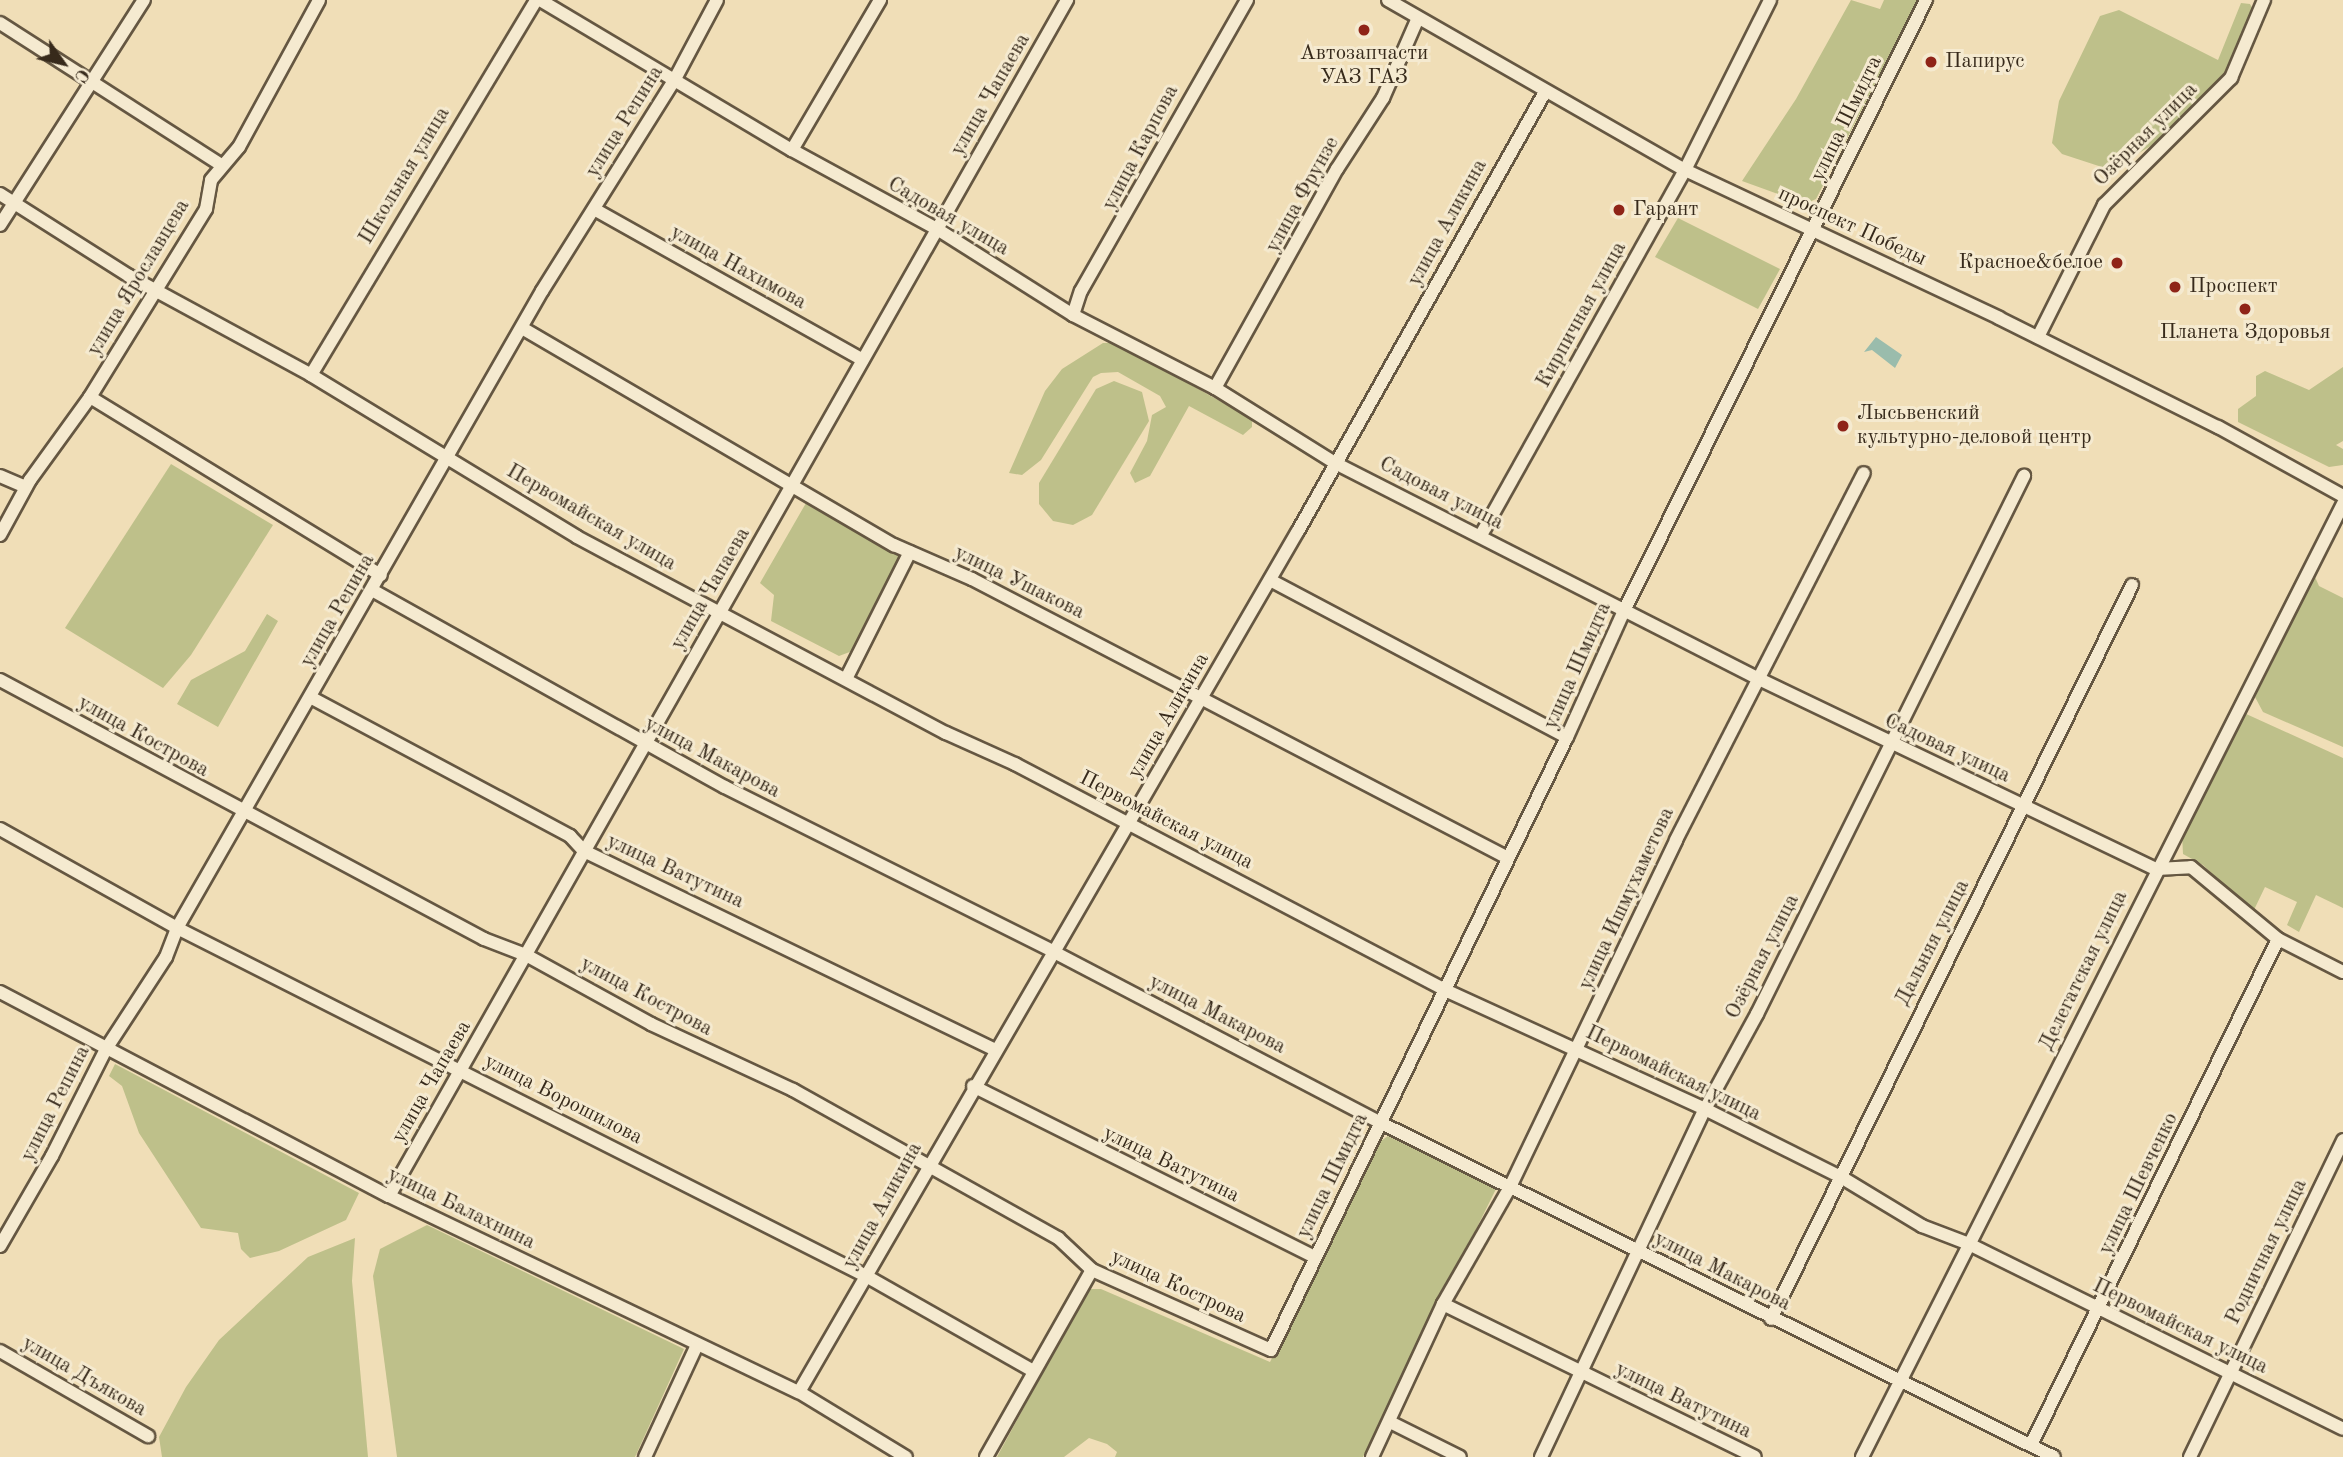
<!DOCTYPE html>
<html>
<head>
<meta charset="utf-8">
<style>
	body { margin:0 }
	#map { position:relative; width:2343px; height:1457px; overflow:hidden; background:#f0deb7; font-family:"Old Standard TT",serif }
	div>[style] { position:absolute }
	.green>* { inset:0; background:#bec08a }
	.water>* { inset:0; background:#9abcac }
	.roads { filter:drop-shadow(2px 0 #655742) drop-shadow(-2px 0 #655742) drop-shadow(0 2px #655742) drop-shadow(0 -2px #655742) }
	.minor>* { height:12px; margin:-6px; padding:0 6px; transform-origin:6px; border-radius:6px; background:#f5ead0 }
	.dots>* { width:19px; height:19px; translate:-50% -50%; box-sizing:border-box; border:4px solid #f5ead0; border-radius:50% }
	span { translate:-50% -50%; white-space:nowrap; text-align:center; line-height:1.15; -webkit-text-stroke:6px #f5ead0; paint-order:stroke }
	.poi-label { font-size:21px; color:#372a1b }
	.left { translate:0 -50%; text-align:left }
	.right { translate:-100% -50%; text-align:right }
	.street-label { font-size:21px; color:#372a1b }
	.north { position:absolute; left:28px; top:28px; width:70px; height:70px; -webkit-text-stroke:5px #f5ead0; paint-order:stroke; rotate:124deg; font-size:19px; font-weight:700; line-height:28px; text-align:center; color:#372a1b }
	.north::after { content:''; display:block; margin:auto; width:24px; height:32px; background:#372a1b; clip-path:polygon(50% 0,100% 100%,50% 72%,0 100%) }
</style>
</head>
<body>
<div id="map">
	<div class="green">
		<i style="clip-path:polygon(1851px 0,1880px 9px,1884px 0,1918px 0,1816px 199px,1805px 204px,1742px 181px,1796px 99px)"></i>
		<i style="clip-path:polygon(2241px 3px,2250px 4px,2254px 11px,2227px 72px,2162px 139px,2111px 170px,2062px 154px,2052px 143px,2059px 101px,2100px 16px,2119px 10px,2218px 60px)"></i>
		<i style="clip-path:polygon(1678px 218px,1780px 269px,1758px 309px,1655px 257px)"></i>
		<i style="clip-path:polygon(1103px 343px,1116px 343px,1252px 419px,1252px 427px,1243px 435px,1189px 406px,1150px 476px,1135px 483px,1130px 473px,1147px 441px,1152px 415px,1166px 407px,1160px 396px,1118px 372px,1101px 373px,1093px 377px,1041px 460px,1022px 475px,1009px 473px,1045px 391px,1062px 369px)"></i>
		<i style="clip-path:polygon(2343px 367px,2343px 441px,2336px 445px,2343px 449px,2343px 465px,2329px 467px,2238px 422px,2238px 409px,2256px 396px,2256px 376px,2265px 371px,2309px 390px)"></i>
		<i style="clip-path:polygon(1114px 381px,1142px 392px,1149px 421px,1092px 515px,1073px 525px,1053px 521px,1039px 504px,1039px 483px,1096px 389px)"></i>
		<i style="clip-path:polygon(171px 464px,273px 525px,191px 655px,163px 688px,65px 628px)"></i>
		<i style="clip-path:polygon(806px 503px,903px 557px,855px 650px,839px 656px,771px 621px,774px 595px,760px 583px)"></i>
		<i style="clip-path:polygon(2315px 577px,2319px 586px,2343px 598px,2343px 747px,2263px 712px,2255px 697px)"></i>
		<i style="clip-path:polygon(267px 614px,278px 621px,218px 727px,177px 704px,191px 680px,245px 651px)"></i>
		<i style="clip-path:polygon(2244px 713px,2343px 758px,2343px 908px,2316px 895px,2299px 932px,2287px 925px,2297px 902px,2265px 887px,2253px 912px,2203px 865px,2183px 854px,2182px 834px)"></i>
		<i style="clip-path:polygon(115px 1064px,359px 1193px,346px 1220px,279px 1251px,250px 1258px,241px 1249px,238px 1233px,201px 1228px,139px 1133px,122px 1086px,109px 1076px)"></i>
		<i style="clip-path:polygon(1388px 1136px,1496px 1189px,1363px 1457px,1115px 1457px,1117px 1452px,1107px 1444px,1089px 1438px,1064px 1457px,997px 1457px,1088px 1289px,1101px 1289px,1270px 1362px,1378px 1143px)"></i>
		<i style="clip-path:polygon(427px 1225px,684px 1349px,635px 1457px,397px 1457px,373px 1276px,380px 1249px)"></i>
		<i style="clip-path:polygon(355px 1238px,352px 1281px,368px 1457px,162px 1457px,159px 1437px,186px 1387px,219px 1340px,308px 1257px)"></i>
	</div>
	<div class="water">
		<i style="clip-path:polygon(1876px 337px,1902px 355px,1895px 368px,1872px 350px,1864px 352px)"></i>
	</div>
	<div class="roads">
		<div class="minor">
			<i style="left:540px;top:0;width:293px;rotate:30.8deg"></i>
			<i style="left:792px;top:150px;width:165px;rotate:28.6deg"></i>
			<i style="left:937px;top:229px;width:161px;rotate:32.3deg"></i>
			<i style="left:1073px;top:315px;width:160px;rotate:27.2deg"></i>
			<i style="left:1215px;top:388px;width:142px;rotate:32deg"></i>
			<i style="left:1335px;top:463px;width:474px;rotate:27deg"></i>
			<i style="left:1757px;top:678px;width:442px;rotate:25.6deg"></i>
			<i style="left:2156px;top:869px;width:35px;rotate:-3deg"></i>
			<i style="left:2191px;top:867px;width:113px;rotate:39.6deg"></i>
			<i style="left:2278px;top:939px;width:73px;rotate:26.9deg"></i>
			<i style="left:1388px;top:0;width:342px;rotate:29.8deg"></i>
			<i style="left:1685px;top:170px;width:347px;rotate:25.2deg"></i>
			<i style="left:1999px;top:318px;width:245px;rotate:26.5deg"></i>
			<i style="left:2218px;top:427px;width:143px;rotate:28.9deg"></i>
			<i style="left:0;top:23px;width:263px;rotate:32.7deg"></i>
			<i style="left:792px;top:150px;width:174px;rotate:-59.6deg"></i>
			<i style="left:0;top:194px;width:153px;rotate:32.4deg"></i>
			<i style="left:129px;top:276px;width:207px;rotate:28.5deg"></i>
			<i style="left:311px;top:375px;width:311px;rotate:31.3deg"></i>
			<i style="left:577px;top:537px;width:418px;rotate:28deg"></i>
			<i style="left:946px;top:733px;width:76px;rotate:24.2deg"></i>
			<i style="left:1015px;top:764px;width:486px;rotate:27.7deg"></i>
			<i style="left:1445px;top:990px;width:286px;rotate:24.6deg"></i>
			<i style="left:1705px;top:1109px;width:152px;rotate:26.6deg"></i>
			<i style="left:1841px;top:1177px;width:95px;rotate:31.2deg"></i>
			<i style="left:1922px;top:1226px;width:50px;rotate:21deg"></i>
			<i style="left:1969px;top:1244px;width:417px;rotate:26.3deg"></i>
			<i style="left:594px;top:209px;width:308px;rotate:29.3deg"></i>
			<i style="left:0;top:225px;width:267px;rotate:-57.4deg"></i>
			<i style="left:1073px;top:315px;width:25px;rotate:-72deg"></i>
			<i style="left:1081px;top:291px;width:335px;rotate:-60.3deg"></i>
			<i style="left:522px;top:328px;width:431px;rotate:30.3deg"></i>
			<i style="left:894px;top:545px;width:85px;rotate:23.6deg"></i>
			<i style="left:972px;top:579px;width:604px;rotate:27.5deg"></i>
			<i style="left:2038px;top:337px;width:148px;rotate:-63.4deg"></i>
			<i style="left:2104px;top:205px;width:180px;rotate:-45deg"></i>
			<i style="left:2231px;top:78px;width:85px;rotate:-67.1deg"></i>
			<i style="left:311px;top:375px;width:437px;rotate:-59deg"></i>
			<i style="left:1215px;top:388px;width:251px;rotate:-60.9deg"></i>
			<i style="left:1337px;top:169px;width:85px;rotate:-57.1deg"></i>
			<i style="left:1383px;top:98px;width:87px;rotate:-66.4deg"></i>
			<i style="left:90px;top:397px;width:341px;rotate:31.5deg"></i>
			<i style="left:0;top:476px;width:28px;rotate:23deg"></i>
			<i style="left:0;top:535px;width:63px;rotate:-61.4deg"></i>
			<i style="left:30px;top:480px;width:102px;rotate:-54.1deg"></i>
			<i style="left:90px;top:397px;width:221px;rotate:-58.3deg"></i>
			<i style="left:206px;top:209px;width:29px;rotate:-80deg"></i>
			<i style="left:211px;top:180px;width:43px;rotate:-49.7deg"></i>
			<i style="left:239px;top:147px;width:167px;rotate:-61.4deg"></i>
			<i style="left:1481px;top:535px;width:418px;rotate:-60.8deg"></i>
			<i style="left:1685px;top:170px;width:190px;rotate:-63.4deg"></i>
			<i style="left:1270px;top:580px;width:336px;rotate:27.9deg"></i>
			<i style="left:372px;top:590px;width:404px;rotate:29.2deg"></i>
			<i style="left:725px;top:787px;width:368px;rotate:26.6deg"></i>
			<i style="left:1054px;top:952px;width:369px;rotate:27.6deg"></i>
			<i style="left:1381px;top:1123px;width:751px;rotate:26.39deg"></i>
			<i style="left:846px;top:679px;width:142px;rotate:-63.3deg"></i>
			<i style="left:0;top:680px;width:549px;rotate:28.15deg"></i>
			<i style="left:484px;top:939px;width:45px;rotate:20.9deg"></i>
			<i style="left:526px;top:955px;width:143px;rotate:28.9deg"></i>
			<i style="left:651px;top:1024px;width:157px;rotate:24.9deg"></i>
			<i style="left:793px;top:1090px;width:304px;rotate:29.2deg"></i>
			<i style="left:1058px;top:1238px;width:47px;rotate:43.3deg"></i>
			<i style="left:1092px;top:1270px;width:196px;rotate:24.1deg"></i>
			<i style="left:1271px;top:1350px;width:681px;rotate:-64.23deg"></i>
			<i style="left:1567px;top:737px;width:138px;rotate:-65.7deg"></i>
			<i style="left:1624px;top:611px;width:682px;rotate:-63.7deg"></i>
			<i style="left:310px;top:697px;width:295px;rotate:28.1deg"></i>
			<i style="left:570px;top:836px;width:21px;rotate:47deg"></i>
			<i style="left:584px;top:851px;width:455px;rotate:25.8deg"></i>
			<i style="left:0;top:829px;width:203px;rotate:29.2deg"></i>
			<i style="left:177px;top:928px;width:772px;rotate:26.8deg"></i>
			<i style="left:866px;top:1276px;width:192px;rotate:29.6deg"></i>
			<i style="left:0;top:992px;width:439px;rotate:27.7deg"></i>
			<i style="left:389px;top:1196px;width:454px;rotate:25.6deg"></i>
			<i style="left:799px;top:1392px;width:125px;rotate:31.3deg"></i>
			<i style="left:973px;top:1086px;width:382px;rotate:26.6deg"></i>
			<i style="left:389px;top:1196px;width:1375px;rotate:-60.45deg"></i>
			<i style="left:0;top:1246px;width:104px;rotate:-60deg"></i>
			<i style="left:52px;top:1156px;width:120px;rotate:-63.2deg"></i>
			<i style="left:106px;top:1049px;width:110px;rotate:-56.9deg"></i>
			<i style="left:166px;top:957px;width:31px;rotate:-69deg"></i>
			<i style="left:177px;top:928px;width:734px;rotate:-60.19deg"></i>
			<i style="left:542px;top:291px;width:250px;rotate:-57.9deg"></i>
			<i style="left:675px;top:79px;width:89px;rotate:-62deg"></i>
			<i style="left:1443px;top:1304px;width:347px;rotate:26.1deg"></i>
			<i style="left:1771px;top:1319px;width:818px;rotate:-63.81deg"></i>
			<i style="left:0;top:1351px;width:171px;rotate:29.9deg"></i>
			<i style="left:799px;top:1392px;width:995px;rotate:-59.91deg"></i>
			<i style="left:1298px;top:531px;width:504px;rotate:-60.64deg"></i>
			<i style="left:1390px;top:1422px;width:78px;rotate:26.6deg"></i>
			<i style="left:2031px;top:1445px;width:563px;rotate:-63.98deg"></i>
			<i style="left:645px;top:1457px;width:123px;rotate:-65.1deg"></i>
			<i style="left:986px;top:1457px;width:215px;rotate:-60.5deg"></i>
			<i style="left:1372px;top:1457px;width:169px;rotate:-65.1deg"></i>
			<i style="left:1443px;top:1304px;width:135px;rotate:-60.2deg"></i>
			<i style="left:1510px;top:1187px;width:385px;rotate:-64.4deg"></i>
			<i style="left:1676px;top:840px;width:412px;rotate:-62.9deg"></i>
			<i style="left:1541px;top:1457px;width:385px;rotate:-64.8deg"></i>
			<i style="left:1705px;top:1109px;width:108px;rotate:-61.3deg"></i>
			<i style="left:1757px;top:1014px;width:601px;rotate:-63.61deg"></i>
			<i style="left:1862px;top:1457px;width:1068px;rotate:-63.22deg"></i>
			<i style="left:2190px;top:1457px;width:352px;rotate:-64.2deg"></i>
		</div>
	</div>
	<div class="dots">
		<i style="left:1364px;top:30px;background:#8f2418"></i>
		<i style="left:1931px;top:62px;background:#8f2418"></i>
		<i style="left:1619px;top:210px;background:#8f2418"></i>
		<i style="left:2117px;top:263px;background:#8f2418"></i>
		<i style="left:2175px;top:287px;background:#8f2418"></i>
		<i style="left:2245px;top:309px;background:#8f2418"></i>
		<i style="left:1843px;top:426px;background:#8f2418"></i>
	</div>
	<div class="poi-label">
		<span style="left:1364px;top:66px">Автозапчасти<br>УАЗ ГАЗ</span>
		<span class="left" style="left:1945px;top:62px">Папирус</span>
		<span class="left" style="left:1633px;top:210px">Гарант</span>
		<span class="right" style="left:2103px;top:263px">Красное&amp;белое</span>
		<span class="left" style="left:2189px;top:287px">Проспект</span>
		<span style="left:2245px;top:333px">Планета Здоровья</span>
		<span class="left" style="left:1857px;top:426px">Лысьвенский<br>культурно-деловой центр</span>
	</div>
	<div class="street-label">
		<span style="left:991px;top:95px;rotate:-60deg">улица Чапаева</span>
		<span style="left:1847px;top:119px;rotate:-64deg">улица Шмидта</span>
		<span style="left:625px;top:122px;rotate:-58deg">улица Репина</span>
		<span style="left:2146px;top:135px;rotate:-45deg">Озёрная улица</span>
		<span style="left:1141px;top:148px;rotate:-62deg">улица Карпова</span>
		<span style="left:405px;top:176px;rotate:-59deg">Школьная улица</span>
		<span style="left:1303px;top:195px;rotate:-61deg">улица Фрунзе</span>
		<span style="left:948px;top:217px;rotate:30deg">Садовая улица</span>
		<span style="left:1448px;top:223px;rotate:-61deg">улица Аликина</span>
		<span style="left:1852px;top:227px;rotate:25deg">проспект Победы</span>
		<span style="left:738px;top:268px;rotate:29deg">улица Нахимова</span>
		<span style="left:139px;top:278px;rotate:-59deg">улица Ярославцева</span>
		<span style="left:1582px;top:315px;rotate:-61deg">Кирпичная улица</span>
		<span style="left:1441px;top:494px;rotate:27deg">Садовая улица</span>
		<span style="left:591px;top:518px;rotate:30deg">Первомайская улица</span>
		<span style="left:1019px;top:583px;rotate:26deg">улица Ушакова</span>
		<span style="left:711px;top:589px;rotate:-60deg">улица Чапаева</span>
		<span style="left:338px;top:611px;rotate:-60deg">улица Репина</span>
		<span style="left:1578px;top:666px;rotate:-66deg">улица Шмидта</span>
		<span style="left:1169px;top:716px;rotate:-60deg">улица Аликина</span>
		<span style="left:143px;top:737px;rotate:29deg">улица Кострова</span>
		<span style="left:1947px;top:749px;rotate:25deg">Садовая улица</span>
		<span style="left:712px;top:758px;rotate:28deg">улица Макарова</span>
		<span style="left:1166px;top:821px;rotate:27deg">Первомайская улица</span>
		<span style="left:675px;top:872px;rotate:25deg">улица Ватутина</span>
		<span style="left:1627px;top:899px;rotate:-65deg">улица Ишмухаметова</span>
		<span style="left:1933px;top:943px;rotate:-63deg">Дальняя улица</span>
		<span style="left:1763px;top:957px;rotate:-63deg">Озёрная улица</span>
		<span style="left:2084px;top:971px;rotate:-64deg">Делегатская улица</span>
		<span style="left:646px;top:997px;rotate:28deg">улица Кострова</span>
		<span style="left:1217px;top:1015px;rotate:27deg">улица Макарова</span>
		<span style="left:1673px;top:1074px;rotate:26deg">Первомайская улица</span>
		<span style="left:432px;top:1082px;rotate:-60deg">улица Чапаева</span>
		<span style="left:563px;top:1100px;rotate:27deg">улица Ворошилова</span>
		<span style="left:56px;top:1104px;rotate:-63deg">улица Репина</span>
		<span style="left:1171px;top:1165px;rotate:26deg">улица Ватутина</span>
		<span style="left:1333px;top:1176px;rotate:-64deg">улица Шмидта</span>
		<span style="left:2139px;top:1184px;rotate:-64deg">улица Шевченко</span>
		<span style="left:883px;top:1206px;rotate:-61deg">улица Аликина</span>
		<span style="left:461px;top:1209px;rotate:26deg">улица Балахнина</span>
		<span style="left:2267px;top:1252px;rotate:-64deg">Родничная улица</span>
		<span style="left:1722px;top:1272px;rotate:27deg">улица Макарова</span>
		<span style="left:1178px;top:1287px;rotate:25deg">улица Кострова</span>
		<span style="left:2180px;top:1327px;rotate:26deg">Первомайская улица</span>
		<span style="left:84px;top:1377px;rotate:30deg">улица Дъякова</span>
		<span style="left:1683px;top:1401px;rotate:26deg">улица Ватутина</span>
	</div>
	<div class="north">С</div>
</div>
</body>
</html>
